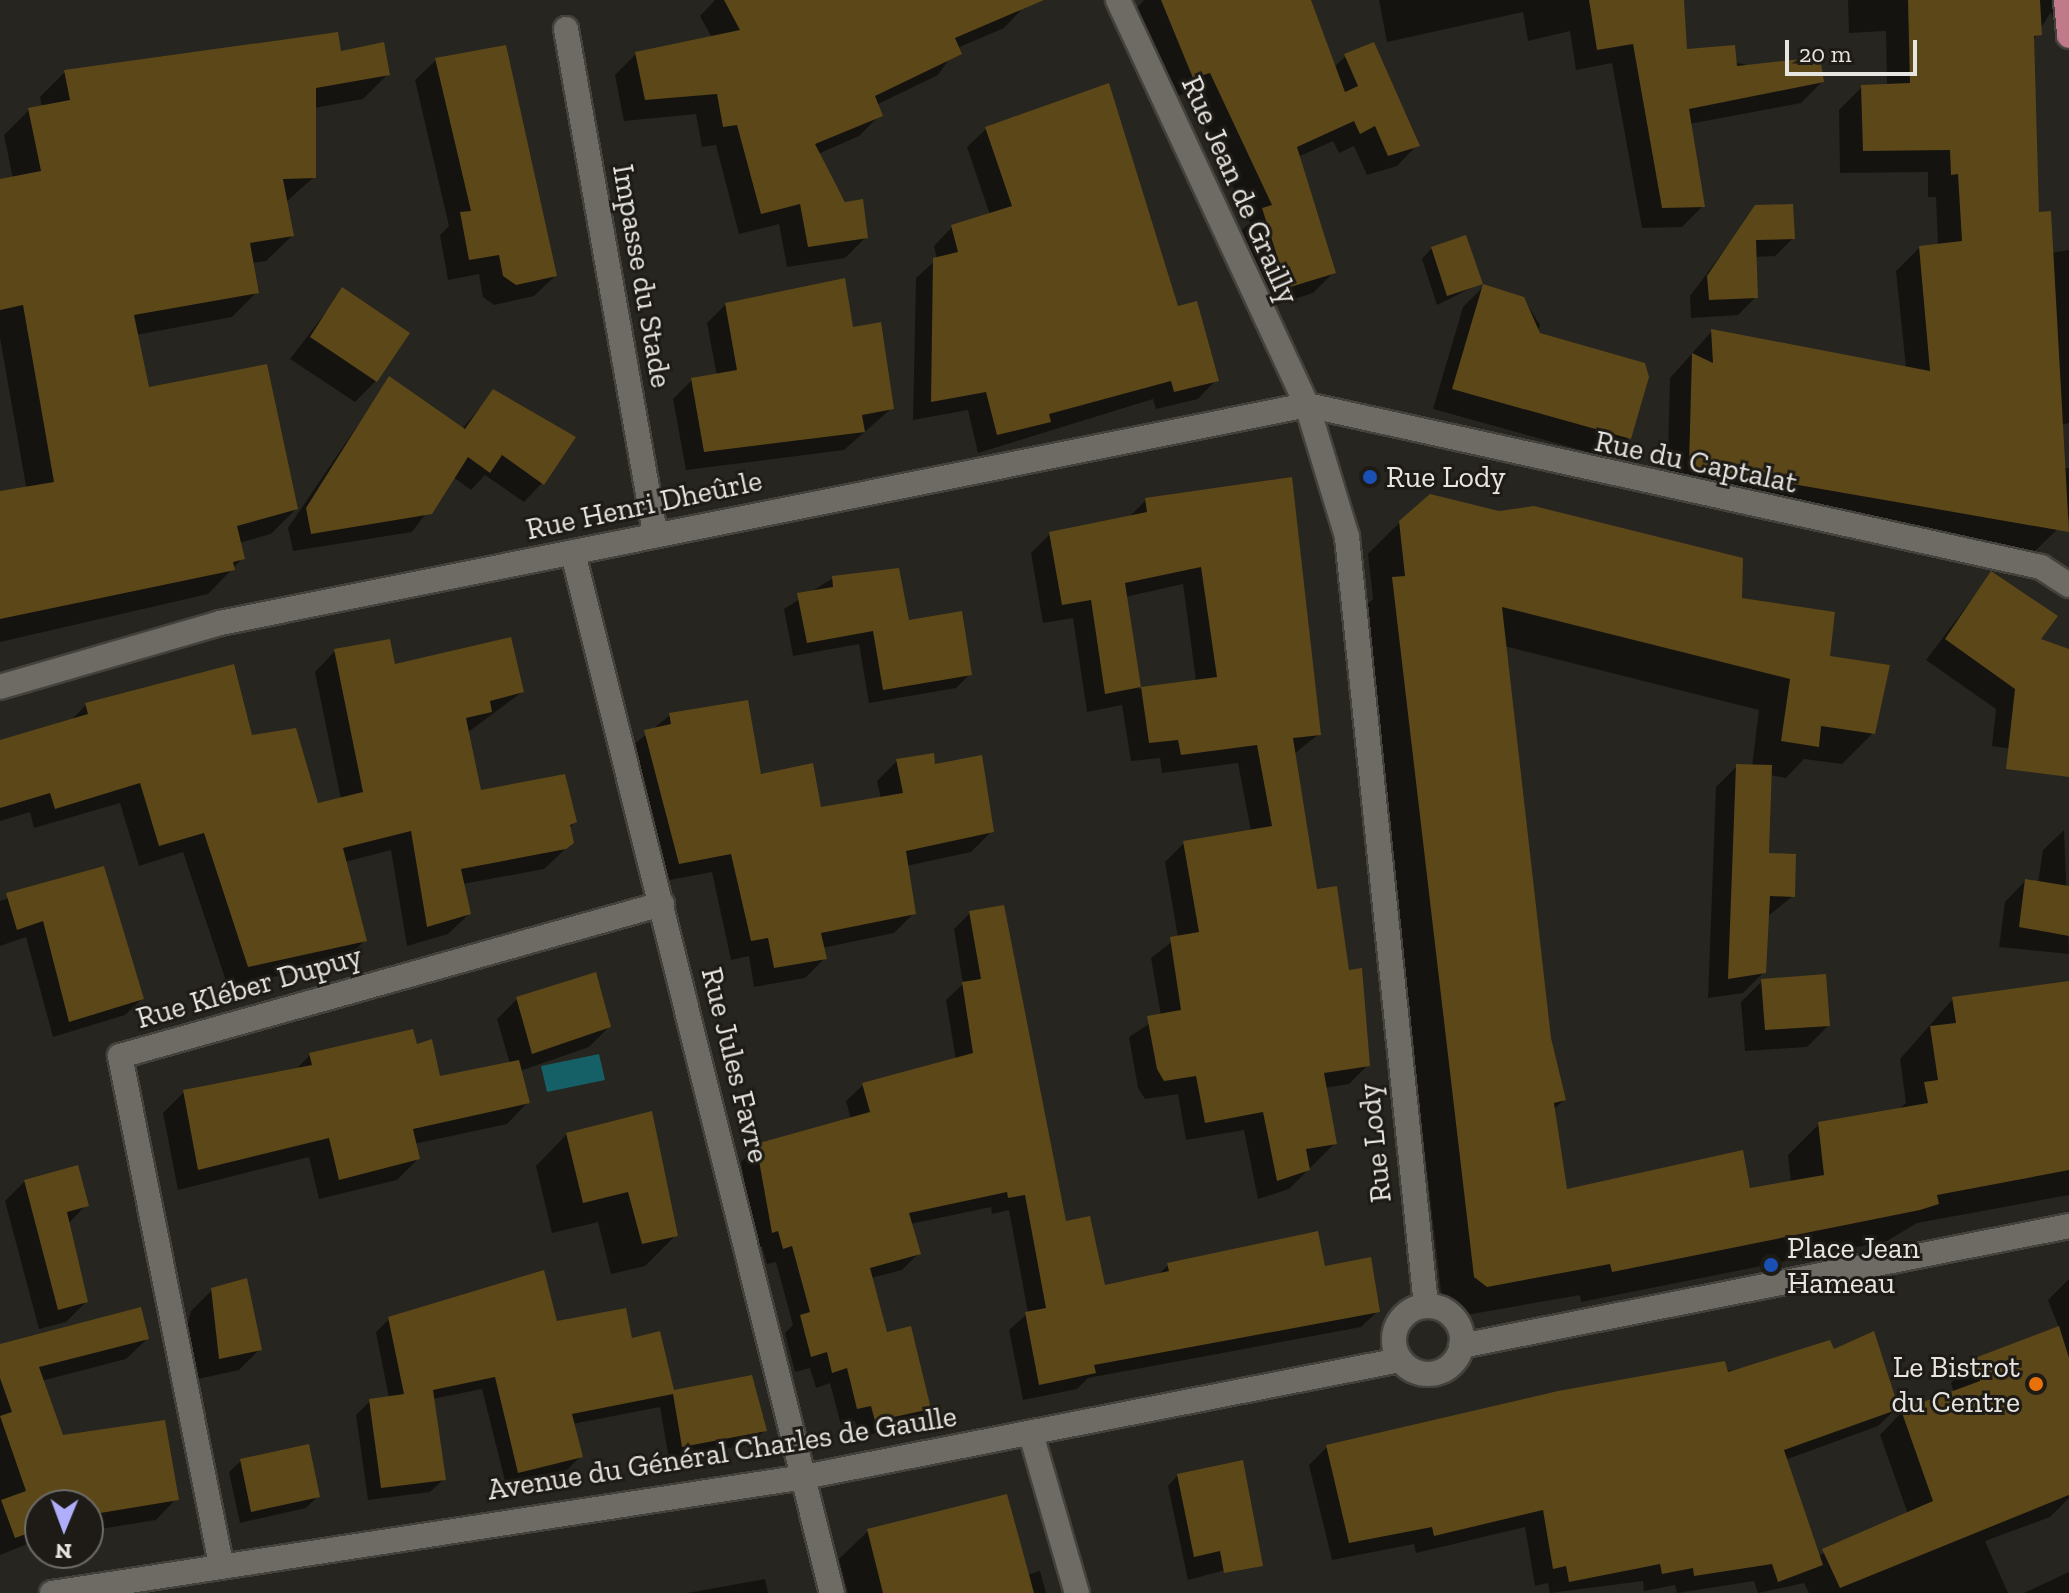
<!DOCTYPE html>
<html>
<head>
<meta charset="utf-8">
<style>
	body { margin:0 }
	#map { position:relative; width:2069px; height:1593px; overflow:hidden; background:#27251f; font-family:"Zilla Slab",serif }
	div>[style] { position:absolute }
	.water>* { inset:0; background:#155f66 }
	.shadow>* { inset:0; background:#0007 }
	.building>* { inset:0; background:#5c4718 }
	.roads { filter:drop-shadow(2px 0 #44423d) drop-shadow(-2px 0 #44423d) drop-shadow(0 2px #44423d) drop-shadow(0 -2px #44423d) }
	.minor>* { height:24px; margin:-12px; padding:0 12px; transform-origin:12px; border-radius:12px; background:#6e6b65 }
	.minor>.ring { margin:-12px; padding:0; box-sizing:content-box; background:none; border:24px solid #6e6b65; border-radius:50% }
	.major>* { height:24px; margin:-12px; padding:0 12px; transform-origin:12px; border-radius:12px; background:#c07a8a }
	.dots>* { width:22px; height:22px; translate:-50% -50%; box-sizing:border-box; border:4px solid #1e1b16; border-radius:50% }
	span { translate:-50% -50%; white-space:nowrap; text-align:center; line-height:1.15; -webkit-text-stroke:6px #1e1b16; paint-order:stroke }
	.street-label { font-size:30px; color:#e7e5e2 }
	.poi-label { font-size:30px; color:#e7e5e2 }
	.left { translate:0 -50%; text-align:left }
	.right { translate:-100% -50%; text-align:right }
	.north { position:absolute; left:24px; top:1489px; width:80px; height:80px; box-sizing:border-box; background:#1e1b16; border:2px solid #6e6c68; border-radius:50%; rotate:181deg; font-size:22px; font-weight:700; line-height:32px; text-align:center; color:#e7e5e2 }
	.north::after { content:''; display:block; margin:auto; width:28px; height:36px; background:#afaefa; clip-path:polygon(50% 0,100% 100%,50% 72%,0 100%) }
	.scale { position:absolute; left:1785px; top:40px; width:132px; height:36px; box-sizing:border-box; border:4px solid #e7e5e2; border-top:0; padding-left:10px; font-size:24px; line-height:28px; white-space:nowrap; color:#e7e5e2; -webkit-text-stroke:6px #1e1b16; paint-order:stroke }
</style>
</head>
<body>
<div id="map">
	<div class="water">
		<i style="clip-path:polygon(599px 1054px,605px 1080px,547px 1092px,541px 1066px)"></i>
	</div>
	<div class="shadow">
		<i style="clip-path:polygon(715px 0,1023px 0,1025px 6px,1004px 28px,957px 48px,938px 75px,876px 105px,880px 115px,859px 136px,818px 154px,866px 237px,845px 258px,787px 267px,779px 224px,739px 234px,716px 145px,702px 147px,696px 114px,624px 121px,615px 75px,636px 54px,712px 38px,700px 16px)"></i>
		<i style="clip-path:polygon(1144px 0,1309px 0,1332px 69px,1346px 56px,1417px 145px,1397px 166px,1367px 175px,1354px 146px,1339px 153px,1333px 141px,1298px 157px,1334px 272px,1313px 293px,1266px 308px,1242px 230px,1250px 223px,1189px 93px,1172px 97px,1136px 9px)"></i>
		<i style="clip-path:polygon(1379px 0,1682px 0,1685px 51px,1822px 82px,1801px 103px,1689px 124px,1703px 206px,1682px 227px,1642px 228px,1612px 63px,1576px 70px,1570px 31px,1528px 41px,1523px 12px,1387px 42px)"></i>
		<i style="clip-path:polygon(1848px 0,2069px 0,2069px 49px,2061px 48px,2051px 12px,2032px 42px,2037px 214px,2051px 253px,2069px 250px,2069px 423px,1885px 462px,1888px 481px,2069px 468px,2069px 518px,2034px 552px,1667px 489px,1670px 378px,1711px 332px,1906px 368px,1896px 271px,1919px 248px,1938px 246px,1936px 197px,1928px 197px,1928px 172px,1840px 173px,1839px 110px,1862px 87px,1887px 86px,1886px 31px,1849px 33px)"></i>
		<i style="clip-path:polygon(339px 53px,388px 74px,363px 99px,314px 108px,314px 177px,285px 203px,292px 236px,266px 261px,252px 263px,257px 292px,232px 317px,136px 335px,147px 390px,296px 509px,271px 534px,239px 543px,242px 559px,208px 594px,0 642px,0 512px,29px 503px,0 338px,0 181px,13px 179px,4px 135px,29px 110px,42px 107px,40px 97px,65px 72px)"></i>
		<i style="clip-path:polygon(436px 60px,555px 276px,534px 296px,494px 305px,483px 297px,479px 274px,448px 280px,440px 235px,449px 226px,415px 80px)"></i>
		<i style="clip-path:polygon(986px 129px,1176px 309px,1216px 380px,1198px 399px,1156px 409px,1153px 399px,978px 453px,968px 410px,913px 420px,916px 278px,937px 259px,934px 246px,952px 227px,990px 215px,967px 147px)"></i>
		<i style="clip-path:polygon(1756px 208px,1793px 238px,1775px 256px,1755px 257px,1756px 297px,1738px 315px,1691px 318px,1690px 296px)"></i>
		<i style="clip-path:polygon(1432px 248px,1481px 283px,1437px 305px,1422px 259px)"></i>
		<i style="clip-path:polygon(1483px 287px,1523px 298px,1540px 325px,1537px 335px,1629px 438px,1610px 458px,1433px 409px,1463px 307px)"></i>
		<i style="clip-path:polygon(343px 290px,376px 381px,355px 402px,290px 359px)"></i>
		<i style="clip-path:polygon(726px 304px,852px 329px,892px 408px,844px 450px,686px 470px,673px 399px,692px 380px,717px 376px,707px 323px)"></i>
		<i style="clip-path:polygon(389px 379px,462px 429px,493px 392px,542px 483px,524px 502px,485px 475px,471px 490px,453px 477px,412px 532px,293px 551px,288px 528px)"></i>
		<i style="clip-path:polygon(evenodd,1290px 480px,1319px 734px,1294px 754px,1316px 891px,1348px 972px,1360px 970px,1368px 1065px,1349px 1084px,1324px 1088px,1335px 1143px,1289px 1189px,1258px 1199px,1244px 1130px,1186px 1140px,1178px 1094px,1145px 1099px,1138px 1088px,1129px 1037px,1161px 1016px,1151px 958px,1178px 937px,1165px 862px,1184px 843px,1251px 831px,1238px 763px,1162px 773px,1160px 758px,1131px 761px,1122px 705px,1087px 712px,1073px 618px,1043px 623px,1031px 553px,1050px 534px,1127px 519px,1146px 500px,1290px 480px,1183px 584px,1196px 681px,1139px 689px,1125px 597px,1183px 584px)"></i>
		<i style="clip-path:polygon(1400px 522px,1740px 600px,1828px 658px,1873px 733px,1842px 764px,1804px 759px,1786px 778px,1770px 775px,1767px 855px,1793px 896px,1767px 917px,1764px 972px,1743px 993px,1708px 998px,1716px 787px,1737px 766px,1752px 767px,1759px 710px,1504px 646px,1549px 1038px,1564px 1100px,1553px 1110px,1565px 1192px,1748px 1190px,1791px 1183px,1788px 1155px,1819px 1124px,1898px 1110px,1906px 1103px,1900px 1059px,1953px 999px,2069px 983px,2069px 1195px,1917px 1223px,1887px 1241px,1581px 1302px,1580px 1295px,1455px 1317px,1443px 1308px,1361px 610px,1373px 599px,1368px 554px)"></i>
		<i style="clip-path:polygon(1991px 574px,2038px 640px,2069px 651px,2069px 757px,1992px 746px,1996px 709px,1926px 660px)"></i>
		<i style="clip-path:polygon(833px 578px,907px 622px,970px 674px,956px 688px,869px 703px,859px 644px,793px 656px,784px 609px)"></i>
		<i style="clip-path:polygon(335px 651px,522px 692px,467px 733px,479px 793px,575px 822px,568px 829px,572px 843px,544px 869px,463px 884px,469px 914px,448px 934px,407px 946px,391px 850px,345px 862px,365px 940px,344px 961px,228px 987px,183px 852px,139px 866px,120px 803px,34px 828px,30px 812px,0 821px,0 750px,69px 722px,86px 705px,251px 738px,317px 805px,341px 799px,315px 672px)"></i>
		<i style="clip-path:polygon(670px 715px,820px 810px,881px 799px,877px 781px,897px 761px,933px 766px,991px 832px,971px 852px,906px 866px,914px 913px,894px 933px,822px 948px,824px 959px,805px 978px,754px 987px,749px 956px,731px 960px,712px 872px,659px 882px,626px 751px)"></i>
		<i style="clip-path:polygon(2064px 830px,2069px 954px,1999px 947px,2005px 902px,2025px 881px,2038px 883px,2043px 850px)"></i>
		<i style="clip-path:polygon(102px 868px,142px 999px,125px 1015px,53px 1037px,26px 937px,0 946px,0 901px)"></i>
		<i style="clip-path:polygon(970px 913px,1064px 1223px,1103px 1287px,1157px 1276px,1168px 1265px,1323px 1268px,1378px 1311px,1361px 1327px,1088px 1378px,1077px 1389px,1023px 1400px,1009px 1330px,1028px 1313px,1009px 1210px,992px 1214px,991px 1207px,910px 1224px,919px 1253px,902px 1270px,871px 1278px,886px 1334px,928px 1408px,912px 1425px,859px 1437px,855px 1421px,841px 1425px,830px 1383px,816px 1388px,810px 1368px,795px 1372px,785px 1333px,793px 1325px,776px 1262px,767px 1264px,762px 1246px,755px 1248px,741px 1162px,757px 1146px,851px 1119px,846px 1101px,863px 1085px,956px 1060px,946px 1000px,963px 984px,954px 929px)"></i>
		<i style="clip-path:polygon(1762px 981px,1828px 1026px,1807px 1047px,1745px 1051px,1741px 1002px)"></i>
		<i style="clip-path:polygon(517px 999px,609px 1027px,589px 1047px,520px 1071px,527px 1103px,507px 1124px,414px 1144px,418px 1159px,397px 1180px,319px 1199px,309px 1157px,178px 1190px,163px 1113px,184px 1092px,295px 1070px,310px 1055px,416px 1047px,439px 1079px,510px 1064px,497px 1019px)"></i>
		<i style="clip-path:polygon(567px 1134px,676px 1235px,645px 1266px,611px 1274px,598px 1222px,552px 1233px,536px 1166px)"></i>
		<i style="clip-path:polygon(25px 1181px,86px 1205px,68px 1224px,86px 1302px,66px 1322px,39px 1329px,5px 1201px)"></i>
		<i style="clip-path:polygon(2069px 1279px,2069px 1498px,2050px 1517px,1985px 1541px,2008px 1593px,1809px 1593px,1804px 1583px,1758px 1593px,1754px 1581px,1677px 1593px,1675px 1585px,1644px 1591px,1643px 1581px,1550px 1593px,1548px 1583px,1535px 1586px,1525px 1527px,1416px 1553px,1414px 1544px,1332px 1560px,1309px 1465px,1327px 1447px,1833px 1351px,1897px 1408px,1878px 1426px,1785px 1460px,1818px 1556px,1908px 1514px,1880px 1435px,1902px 1412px,1954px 1393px,1951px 1383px,1973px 1360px,2059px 1328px,2048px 1300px)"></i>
		<i style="clip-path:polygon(212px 1290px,260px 1349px,239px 1370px,198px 1379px,187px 1327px,191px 1311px)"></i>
		<i style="clip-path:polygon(389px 1319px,556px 1323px,630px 1340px,672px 1392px,764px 1431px,751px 1444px,669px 1459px,660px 1407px,572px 1424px,580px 1457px,567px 1470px,506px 1485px,482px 1389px,432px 1399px,444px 1479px,430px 1492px,368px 1500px,356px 1415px,370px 1401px,389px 1398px,376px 1332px)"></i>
		<i style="clip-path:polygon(147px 1339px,126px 1359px,41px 1381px,62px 1438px,176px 1499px,156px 1520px,88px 1531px,88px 1505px,40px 1505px,40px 1539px,0 1555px,0 1346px)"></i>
		<i style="clip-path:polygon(241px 1461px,318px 1496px,306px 1508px,240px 1523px,229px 1472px)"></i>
		<i style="clip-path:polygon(1178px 1475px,1248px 1564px,1188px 1580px,1168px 1486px)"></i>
		<i style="clip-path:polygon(868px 1531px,1027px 1575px,1040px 1571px,1046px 1593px,848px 1593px,839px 1559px)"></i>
		<i style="clip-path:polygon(2069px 1572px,2069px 1593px,2024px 1593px)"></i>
		<i style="clip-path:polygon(765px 1579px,768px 1593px,687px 1593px)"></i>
	</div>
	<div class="building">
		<i style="clip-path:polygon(724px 0,1044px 0,955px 38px,962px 54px,875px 96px,883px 116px,815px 144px,845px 202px,863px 199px,868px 238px,808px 247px,800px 204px,761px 214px,737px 125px,723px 127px,717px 94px,645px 100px,635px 52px,740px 30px)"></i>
		<i style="clip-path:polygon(1161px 0,1311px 0,1345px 92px,1358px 86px,1344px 54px,1374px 42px,1420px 146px,1388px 156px,1375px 126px,1360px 134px,1354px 121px,1297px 147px,1336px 273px,1287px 288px,1262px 208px,1272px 205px,1210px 73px,1193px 78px)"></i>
		<i style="clip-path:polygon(1589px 0,1684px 0,1687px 49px,1735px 45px,1737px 66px,1820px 57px,1824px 82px,1689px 109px,1705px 207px,1662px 208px,1633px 44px,1597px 50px)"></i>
		<i style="clip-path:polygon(1908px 0,2040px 0,2042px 35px,2034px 36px,2039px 212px,2051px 211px,2069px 532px,1689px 466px,1692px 353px,1713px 363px,1711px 329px,1930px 371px,1919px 246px,1962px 241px,1958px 174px,1951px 175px,1950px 150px,1863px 151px,1861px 85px,1910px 83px)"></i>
		<i style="clip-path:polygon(338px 32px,341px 51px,384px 42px,390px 75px,316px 88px,316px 178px,283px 179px,294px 236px,250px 243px,259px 293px,134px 315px,149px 387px,267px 364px,298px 509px,237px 526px,245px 559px,233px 562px,235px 570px,0 619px,0 491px,54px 482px,23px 305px,0 310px,0 179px,41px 171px,28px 108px,70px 100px,64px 70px)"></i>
		<i style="clip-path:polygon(506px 45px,557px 276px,516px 285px,503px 276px,499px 255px,469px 260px,460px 212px,471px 211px,435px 58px)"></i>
		<i style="clip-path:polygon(1109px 83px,1178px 306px,1197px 301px,1219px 381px,1174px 392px,1171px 381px,1049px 414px,1051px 422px,997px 435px,986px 392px,931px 402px,933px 258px,958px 252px,951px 225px,1012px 206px,985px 127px)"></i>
		<i style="clip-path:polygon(1793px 204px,1795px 239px,1756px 240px,1758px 298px,1709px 300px,1707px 276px,1755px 205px)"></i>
		<i style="clip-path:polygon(1466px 235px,1483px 284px,1447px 296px,1431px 247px)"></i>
		<i style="clip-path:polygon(845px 278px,853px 327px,881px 322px,894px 409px,862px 415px,865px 432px,704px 452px,691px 378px,737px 370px,725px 303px)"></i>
		<i style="clip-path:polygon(1483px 284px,1524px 297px,1540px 333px,1645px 363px,1649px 377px,1631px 439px,1452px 389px)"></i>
		<i style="clip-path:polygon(342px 287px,410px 333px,377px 382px,310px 337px)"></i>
		<i style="clip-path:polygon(389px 376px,465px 429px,493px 389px,576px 437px,544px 485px,502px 455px,490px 473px,468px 457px,432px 514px,311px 534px,306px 508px)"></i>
		<i style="clip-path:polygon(evenodd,1292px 477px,1321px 735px,1293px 738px,1317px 889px,1337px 886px,1349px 970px,1362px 968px,1370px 1066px,1324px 1073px,1337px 1144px,1306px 1149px,1310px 1170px,1277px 1181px,1263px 1112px,1205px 1123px,1196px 1076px,1164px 1081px,1157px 1069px,1147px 1016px,1181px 1010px,1170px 937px,1199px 932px,1183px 841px,1272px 826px,1257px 745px,1181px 755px,1178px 740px,1149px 743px,1141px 687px,1105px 694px,1091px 600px,1062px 605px,1049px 532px,1147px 512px,1145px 498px,1292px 477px,1201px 567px,1217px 677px,1141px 687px,1125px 583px,1201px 567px)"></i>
		<i style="clip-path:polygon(1430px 494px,1499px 511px,1534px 506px,1743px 558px,1742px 598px,1835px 612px,1830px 656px,1890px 665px,1875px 734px,1821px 726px,1819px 747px,1781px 741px,1790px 679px,1502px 607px,1551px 1038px,1566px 1100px,1554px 1103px,1567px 1189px,1743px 1150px,1750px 1188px,1824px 1175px,1818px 1122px,1928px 1103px,1924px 1082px,1938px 1080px,1930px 1026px,1956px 1023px,1952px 997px,2069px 981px,2069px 1170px,1937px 1195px,1939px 1204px,1920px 1210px,1612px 1272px,1610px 1264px,1487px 1287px,1474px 1277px,1392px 577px,1405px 576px,1399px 521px)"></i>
		<i style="clip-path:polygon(899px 568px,909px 620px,962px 611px,972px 675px,883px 690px,873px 631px,807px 643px,797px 593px,833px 587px,832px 576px)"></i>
		<i style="clip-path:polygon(1991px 571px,2058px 616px,2041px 639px,2069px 649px,2069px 777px,2006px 769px,2015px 689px,1945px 639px)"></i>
		<i style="clip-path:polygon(511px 637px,524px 692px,490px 701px,492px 712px,466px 718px,481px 790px,565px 774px,577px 822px,570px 825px,574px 843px,566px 849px,461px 869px,471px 914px,427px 927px,411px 831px,343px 848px,367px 941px,248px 967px,204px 833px,159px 846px,140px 783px,55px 809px,50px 793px,0 808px,0 740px,88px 714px,85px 703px,234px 664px,252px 735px,296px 728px,318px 803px,363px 792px,334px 649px,390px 639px,395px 664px)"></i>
		<i style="clip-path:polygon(748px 700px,761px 774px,813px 763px,821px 807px,903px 793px,896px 759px,934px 753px,935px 764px,982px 755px,994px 832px,906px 851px,916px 914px,821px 933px,827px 959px,774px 968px,768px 938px,751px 941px,731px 854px,679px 864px,644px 730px,671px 724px,669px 713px)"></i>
		<i style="clip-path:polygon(1736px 764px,1772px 765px,1769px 853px,1796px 854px,1795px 897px,1770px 896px,1766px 973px,1728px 979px)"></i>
		<i style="clip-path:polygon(104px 866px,144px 999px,69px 1022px,43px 921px,17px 930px,6px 893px)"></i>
		<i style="clip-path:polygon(2025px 879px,2069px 886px,2069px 936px,2019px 927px)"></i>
		<i style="clip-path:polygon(1004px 905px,1066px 1221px,1090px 1216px,1105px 1285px,1169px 1271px,1167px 1263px,1318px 1231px,1325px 1266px,1371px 1257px,1380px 1312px,1094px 1365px,1096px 1373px,1039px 1385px,1025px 1312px,1046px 1308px,1025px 1195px,1008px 1198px,1007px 1192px,909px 1213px,921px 1254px,870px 1268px,887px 1332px,911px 1326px,931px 1409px,875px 1421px,871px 1406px,857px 1409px,847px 1368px,832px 1373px,827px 1352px,811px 1357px,800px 1315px,810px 1312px,792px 1246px,783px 1249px,778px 1231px,772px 1233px,756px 1144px,870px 1112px,862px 1083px,973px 1053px,962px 982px,981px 979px,969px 911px)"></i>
		<i style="clip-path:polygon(596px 972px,611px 1027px,532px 1054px,516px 997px)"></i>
		<i style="clip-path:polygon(1826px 974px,1830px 1026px,1765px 1030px,1761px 979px)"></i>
		<i style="clip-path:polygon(413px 1029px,417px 1044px,432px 1039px,440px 1076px,519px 1060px,530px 1103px,413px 1129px,420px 1159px,339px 1180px,329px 1138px,198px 1170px,183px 1090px,312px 1065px,309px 1053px)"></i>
		<i style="clip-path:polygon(652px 1111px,678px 1236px,642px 1244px,628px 1192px,583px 1203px,566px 1133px)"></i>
		<i style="clip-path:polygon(78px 1165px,89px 1206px,67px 1212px,88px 1302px,58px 1310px,24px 1180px)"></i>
		<i style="clip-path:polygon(544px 1270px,557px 1321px,626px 1308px,632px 1338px,660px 1331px,674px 1390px,752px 1375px,767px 1431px,682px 1447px,673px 1394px,572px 1414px,583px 1457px,518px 1473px,495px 1377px,433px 1390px,446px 1480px,381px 1488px,369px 1399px,404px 1394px,388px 1317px)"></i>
		<i style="clip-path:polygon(247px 1278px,262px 1350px,219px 1359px,211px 1288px)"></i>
		<i style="clip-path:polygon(141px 1307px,149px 1339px,39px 1367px,63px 1435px,165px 1420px,179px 1500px,88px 1515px,88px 1505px,40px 1505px,40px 1529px,15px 1538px,1px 1500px,26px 1491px,0 1416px,12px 1412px,0 1378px,0 1344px)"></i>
		<i style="clip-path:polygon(2059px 1326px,2069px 1358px,2069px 1495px,1840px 1588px,1822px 1549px,1933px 1501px,1901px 1410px,1980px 1381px,1972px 1359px)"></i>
		<i style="clip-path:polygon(1874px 1331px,1899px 1409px,1784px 1450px,1823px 1565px,1778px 1582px,1772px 1564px,1694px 1576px,1693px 1568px,1662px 1574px,1660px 1564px,1569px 1582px,1566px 1566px,1553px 1569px,1543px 1510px,1434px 1536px,1432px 1527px,1349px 1543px,1326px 1445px,1558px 1391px,1725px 1361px,1728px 1372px,1830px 1340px,1834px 1349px)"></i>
		<i style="clip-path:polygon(309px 1444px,320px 1497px,251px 1512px,240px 1459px)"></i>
		<i style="clip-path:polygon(1243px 1460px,1263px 1566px,1224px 1573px,1220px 1551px,1194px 1557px,1177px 1474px)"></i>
		<i style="clip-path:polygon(1007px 1494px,1034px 1593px,883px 1593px,867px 1529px)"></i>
	</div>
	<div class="roads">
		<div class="minor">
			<i style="left:1118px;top:0;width:447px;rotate:65deg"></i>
			<i style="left:1307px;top:405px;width:138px;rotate:73.1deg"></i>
			<i style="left:1347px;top:537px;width:773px;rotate:84.13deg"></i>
			<i style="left:566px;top:29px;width:512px;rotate:79.99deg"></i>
			<i style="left:573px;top:553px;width:1072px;rotate:76.02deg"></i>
			<i style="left:0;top:687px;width:229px;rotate:-16.2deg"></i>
			<i style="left:220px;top:623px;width:1109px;rotate:-11.34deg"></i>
			<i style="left:1307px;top:405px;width:752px;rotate:12.45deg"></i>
			<i style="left:2041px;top:567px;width:33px;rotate:33deg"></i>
			<i class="ring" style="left:1394px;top:1306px;width:44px;height:44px"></i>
			<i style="left:1461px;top:1346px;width:620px;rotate:-11.16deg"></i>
			<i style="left:1031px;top:1434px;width:166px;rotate:73.9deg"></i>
			<i style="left:221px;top:1564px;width:518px;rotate:-101.24deg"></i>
			<i style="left:120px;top:1056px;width:563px;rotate:-15.67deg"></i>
			<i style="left:52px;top:1593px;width:761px;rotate:-8.77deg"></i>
			<i style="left:804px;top:1477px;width:607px;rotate:-11.11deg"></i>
		</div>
		<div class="major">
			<i style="left:2066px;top:0;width:36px;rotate:85deg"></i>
		</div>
	</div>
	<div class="dots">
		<i style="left:1370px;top:477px;background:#1a4fb4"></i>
		<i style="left:1771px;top:1265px;background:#1a4fb4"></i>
		<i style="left:2036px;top:1384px;background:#e8710a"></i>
	</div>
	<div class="street-label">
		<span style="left:1240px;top:190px;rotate:66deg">Rue Jean de Grailly</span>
		<span style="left:642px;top:276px;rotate:80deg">Impasse du Stade</span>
		<span style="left:1696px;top:462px;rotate:12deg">Rue du Captalat</span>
		<span style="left:644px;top:505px;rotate:-12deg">Rue Henri Dheûrle</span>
		<span style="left:249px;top:987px;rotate:-16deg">Rue Kléber Dupuy</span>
		<span style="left:735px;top:1065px;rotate:76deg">Rue Jules Favre</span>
		<span style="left:1375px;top:1143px;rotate:-96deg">Rue Lody</span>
		<span style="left:722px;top:1453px;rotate:-9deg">Avenue du Général Charles de Gaulle</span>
	</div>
	<div class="poi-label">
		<span class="left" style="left:1386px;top:477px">Rue Lody</span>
		<span class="left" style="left:1787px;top:1265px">Place Jean<br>Hameau</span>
		<span class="right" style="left:2020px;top:1384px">Le Bistrot<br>du Centre</span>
	</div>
	<div class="north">N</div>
	<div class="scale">20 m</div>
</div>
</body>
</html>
